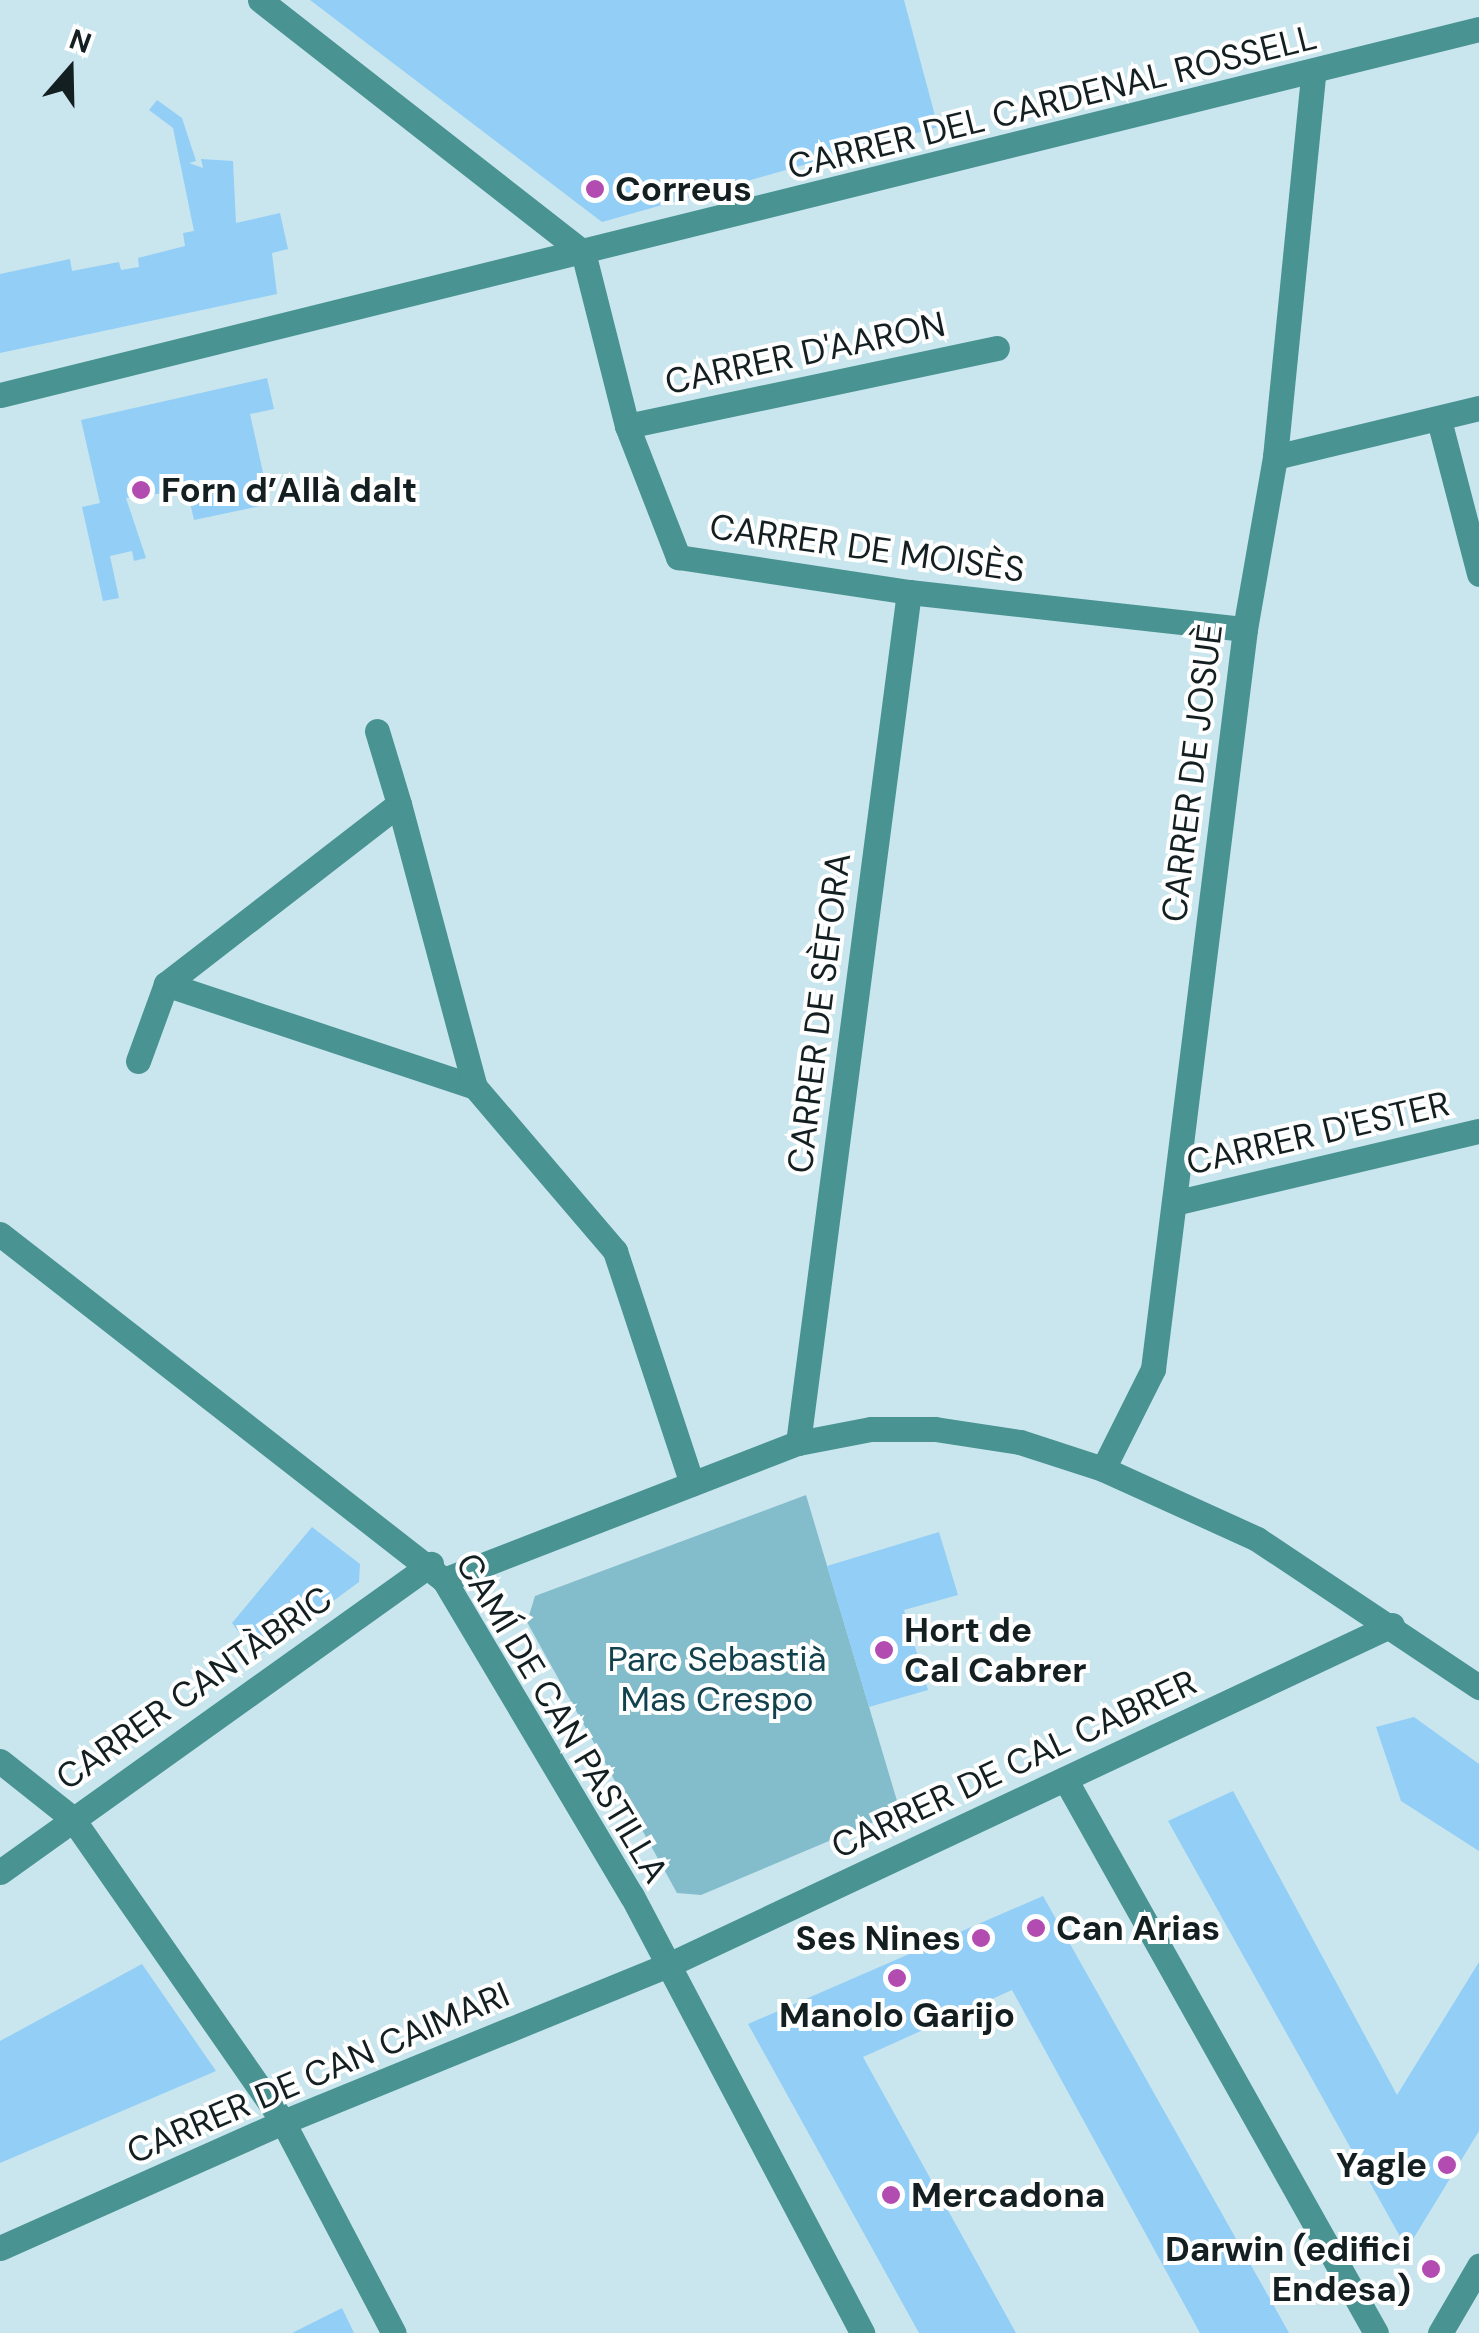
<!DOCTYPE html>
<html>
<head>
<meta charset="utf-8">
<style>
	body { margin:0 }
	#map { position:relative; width:1479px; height:2333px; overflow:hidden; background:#c9e6ee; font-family:"DM Sans",sans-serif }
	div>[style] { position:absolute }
	.green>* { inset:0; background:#83bccb }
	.building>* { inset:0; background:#93cef6 }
	.minor>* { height:25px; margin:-12.5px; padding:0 12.5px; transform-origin:12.5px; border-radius:12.5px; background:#499392 }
	.tertiary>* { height:25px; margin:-12.5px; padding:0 12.5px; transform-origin:12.5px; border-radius:12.5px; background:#499392 }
	.dots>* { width:28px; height:28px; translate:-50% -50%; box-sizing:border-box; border:5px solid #fff; border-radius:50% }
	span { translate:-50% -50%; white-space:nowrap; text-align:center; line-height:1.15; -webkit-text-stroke:8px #fff; paint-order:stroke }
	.street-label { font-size:35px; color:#141f22 }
	.poi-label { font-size:35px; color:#141f22; font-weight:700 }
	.left { translate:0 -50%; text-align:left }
	.right { translate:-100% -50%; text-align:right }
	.park-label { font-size:35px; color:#12424e }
	.north { position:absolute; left:20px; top:20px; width:100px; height:100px; -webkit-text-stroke:8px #fff; paint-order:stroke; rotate:20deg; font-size:28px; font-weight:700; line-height:40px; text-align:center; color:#141f22 }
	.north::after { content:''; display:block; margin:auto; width:35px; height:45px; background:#141f22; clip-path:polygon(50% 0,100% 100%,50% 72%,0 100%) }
</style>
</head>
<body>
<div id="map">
	<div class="green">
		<i style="clip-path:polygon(806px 1495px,900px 1811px,701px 1895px,677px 1893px,527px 1622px,535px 1596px)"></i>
	</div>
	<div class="building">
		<i style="clip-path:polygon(310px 0,904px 0,938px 127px,602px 222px)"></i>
		<i style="clip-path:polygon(157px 100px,182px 118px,196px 161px,189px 163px,203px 168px,201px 159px,233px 161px,236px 223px,280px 213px,288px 249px,272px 253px,277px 294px,0 353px,0 274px,70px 259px,72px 271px,119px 262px,121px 270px,139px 267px,138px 258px,185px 246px,183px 233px,194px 231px,173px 128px,149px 110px)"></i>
		<i style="clip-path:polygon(267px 378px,274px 409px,250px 414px,270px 504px,194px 520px,187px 490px,126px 498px,146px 558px,134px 561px,132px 551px,110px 556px,119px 598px,103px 601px,82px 507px,100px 503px,81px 420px)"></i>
		<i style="clip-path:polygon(312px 1527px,360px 1564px,359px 1582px,257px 1657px,232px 1623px)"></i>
		<i style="clip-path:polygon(939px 1532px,958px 1595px,904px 1610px,928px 1690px,869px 1707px,827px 1566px)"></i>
		<i style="clip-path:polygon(1414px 1717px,1479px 1764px,1479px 1851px,1401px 1801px,1376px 1727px)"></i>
		<i style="clip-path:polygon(1233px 1791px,1397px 2095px,1479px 1962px,1479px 2131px,1407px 2249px,1168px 1821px)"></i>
		<i style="clip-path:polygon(1043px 1896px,1279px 2315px,1289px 2333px,1200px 2333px,1012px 1990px,863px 2057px,1016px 2333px,919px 2333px,748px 2024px)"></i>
		<i style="clip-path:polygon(142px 1964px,216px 2071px,0 2163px,0 2041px)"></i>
		<i style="clip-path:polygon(342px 2308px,354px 2333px,292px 2333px)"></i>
	</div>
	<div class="minor">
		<i style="left:260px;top:0;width:410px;rotate:38deg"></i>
		<i style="left:583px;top:252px;width:179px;rotate:75.8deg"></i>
		<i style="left:627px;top:426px;width:141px;rotate:68.7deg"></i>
		<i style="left:678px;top:557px;width:234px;rotate:8.6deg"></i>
		<i style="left:909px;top:592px;width:338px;rotate:6.3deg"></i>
		<i style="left:1439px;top:420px;width:159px;rotate:75.4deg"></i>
		<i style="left:627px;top:426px;width:378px;rotate:-11.9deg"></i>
		<i style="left:1275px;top:457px;width:210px;rotate:-13.5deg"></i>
		<i style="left:377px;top:731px;width:76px;rotate:73.2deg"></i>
		<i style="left:138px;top:1061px;width:82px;rotate:-70deg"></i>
		<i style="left:475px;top:1087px;width:326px;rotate:-161.6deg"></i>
		<i style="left:166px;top:984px;width:294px;rotate:-37.7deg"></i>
		<i style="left:399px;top:804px;width:293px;rotate:75deg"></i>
		<i style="left:475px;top:1087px;width:216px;rotate:49.5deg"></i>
		<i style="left:615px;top:1251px;width:245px;rotate:71.7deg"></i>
		<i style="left:1174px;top:1203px;width:313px;rotate:-13.3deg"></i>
		<i style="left:798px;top:1443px;width:858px;rotate:-82.57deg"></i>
		<i style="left:1103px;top:1469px;width:112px;rotate:-63.4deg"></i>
		<i style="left:1153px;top:1369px;width:746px;rotate:-82.91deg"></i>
		<i style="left:1245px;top:629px;width:175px;rotate:-80.1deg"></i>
		<i style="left:1275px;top:457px;width:384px;rotate:-84.3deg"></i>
		<i style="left:444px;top:1580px;width:380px;rotate:-21.2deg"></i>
		<i style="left:798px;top:1443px;width:74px;rotate:-10.9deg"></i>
		<i style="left:871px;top:1429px;width:64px"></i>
		<i style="left:935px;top:1429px;width:86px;rotate:8.7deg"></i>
		<i style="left:1020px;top:1442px;width:87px;rotate:18deg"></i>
		<i style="left:1103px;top:1469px;width:169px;rotate:24.4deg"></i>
		<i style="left:1257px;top:1539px;width:267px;rotate:33.7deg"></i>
		<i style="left:0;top:1761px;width:92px;rotate:38.4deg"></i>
		<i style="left:72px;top:1818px;width:370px;rotate:55.2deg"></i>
		<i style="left:283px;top:2122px;width:238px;rotate:62.3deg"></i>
		<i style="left:1065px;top:1779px;width:635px;rotate:60.69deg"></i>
		<i style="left:0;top:1872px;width:530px;rotate:-35.55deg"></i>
		<i style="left:0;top:2248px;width:310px;rotate:-24deg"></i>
		<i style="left:283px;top:2122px;width:414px;rotate:-22.2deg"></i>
		<i style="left:666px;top:1966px;width:802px;rotate:-25.16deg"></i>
		<i style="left:1440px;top:2333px;width:78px;rotate:-59.8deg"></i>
	</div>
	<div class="tertiary">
		<i style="left:0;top:395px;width:1524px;rotate:-13.9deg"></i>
		<i style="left:0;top:1234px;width:563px;rotate:37.93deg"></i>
		<i style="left:444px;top:1580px;width:368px;rotate:59.3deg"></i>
		<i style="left:632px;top:1896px;width:494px;rotate:62.2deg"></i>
	</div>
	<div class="dots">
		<i style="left:595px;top:189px;background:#b24cb1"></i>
		<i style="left:141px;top:490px;background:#b24cb1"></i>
		<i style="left:884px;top:1650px;background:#b24cb1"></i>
		<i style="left:1036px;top:1928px;background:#b24cb1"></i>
		<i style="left:981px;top:1938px;background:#b24cb1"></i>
		<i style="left:897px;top:1978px;background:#b24cb1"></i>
		<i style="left:1447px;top:2165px;background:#b24cb1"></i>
		<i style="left:891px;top:2195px;background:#b24cb1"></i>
		<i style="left:1431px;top:2269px;background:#b24cb1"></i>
	</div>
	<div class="street-label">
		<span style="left:1052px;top:102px;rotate:-14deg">CARRER DEL CARDENAL ROSSELL</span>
		<span style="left:805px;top:353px;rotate:-12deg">CARRER D'AARON</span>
		<span style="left:867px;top:548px;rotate:8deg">CARRER DE MOISÈS</span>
		<span style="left:1192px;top:773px;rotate:-83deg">CARRER DE JOSUÈ</span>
		<span style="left:819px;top:1013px;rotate:-83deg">CARRER DE SÈFORA</span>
		<span style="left:1318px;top:1133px;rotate:-13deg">CARRER D'ESTER</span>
		<span style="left:194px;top:1688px;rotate:-35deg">CARRER CANTÀBRIC</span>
		<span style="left:562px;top:1718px;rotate:59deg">CAMÍ DE CAN PASTILLA</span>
		<span style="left:1014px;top:1764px;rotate:-25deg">CARRER DE CAL CABRER</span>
		<span style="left:318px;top:2073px;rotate:-23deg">CARRER DE CAN CAIMARI</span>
	</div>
	<div class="poi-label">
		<span class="left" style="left:615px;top:189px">Correus</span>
		<span class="left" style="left:161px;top:490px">Forn d’Allà dalt</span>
		<span class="left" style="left:904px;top:1650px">Hort de<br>Cal Cabrer</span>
		<span class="left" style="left:1056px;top:1928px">Can Arias</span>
		<span class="right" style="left:961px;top:1938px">Ses Nines</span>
		<span style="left:897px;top:2015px">Manolo Garijo</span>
		<span class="right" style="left:1427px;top:2165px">Yagle</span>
		<span class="left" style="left:911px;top:2195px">Mercadona</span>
		<span class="right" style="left:1411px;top:2269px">Darwin (edifici<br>Endesa)</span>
	</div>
	<div class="park-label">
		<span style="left:717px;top:1679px">Parc Sebastià<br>Mas Crespo</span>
	</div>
	<div class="north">N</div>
</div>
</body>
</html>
